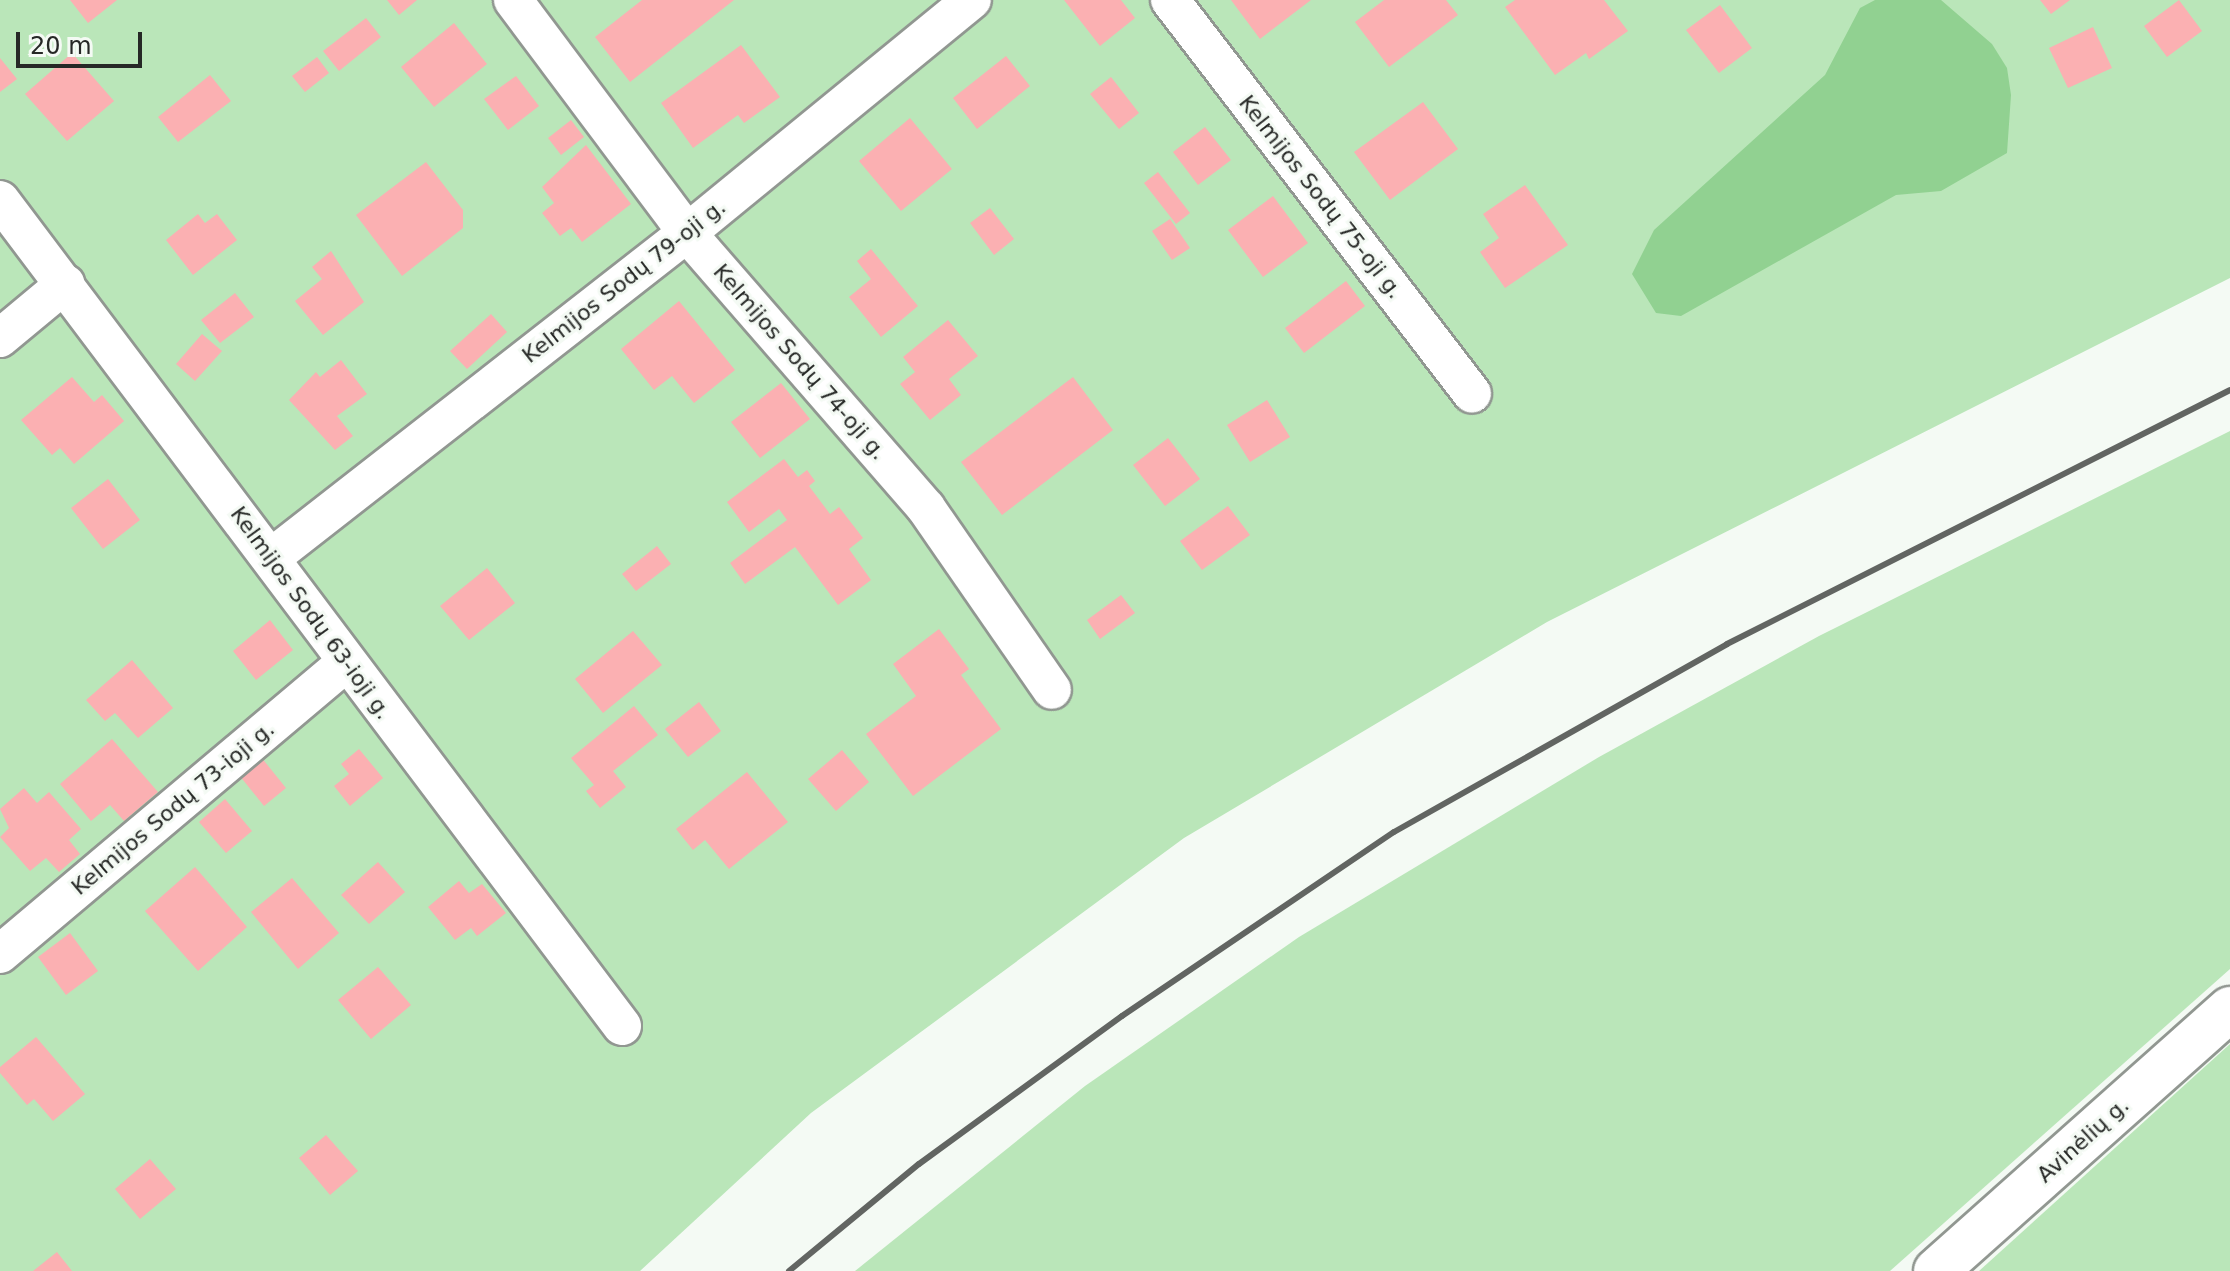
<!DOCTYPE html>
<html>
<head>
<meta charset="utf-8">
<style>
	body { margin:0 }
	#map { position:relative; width:2230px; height:1271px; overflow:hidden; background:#f4faf4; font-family:"DejaVu Sans",sans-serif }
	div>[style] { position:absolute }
	.green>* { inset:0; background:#bae6b9 }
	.water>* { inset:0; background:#91d191 }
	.building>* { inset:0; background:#fbb0b2 }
	.roads { filter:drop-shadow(2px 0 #919791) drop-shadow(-2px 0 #919791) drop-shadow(0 2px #919791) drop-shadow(0 -2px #919791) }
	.street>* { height:38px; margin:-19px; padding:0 19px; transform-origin:19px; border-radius:19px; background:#fff }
	.secondary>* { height:44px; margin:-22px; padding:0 22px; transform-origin:22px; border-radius:22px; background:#fff }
	.rail>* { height:6px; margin:-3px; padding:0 3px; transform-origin:3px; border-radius:3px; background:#626562 }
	span { translate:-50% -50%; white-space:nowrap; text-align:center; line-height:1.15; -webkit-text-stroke:6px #f4faf4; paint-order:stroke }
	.street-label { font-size:22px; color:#262826 }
	.scale { position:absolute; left:16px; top:32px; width:126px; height:36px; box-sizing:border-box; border:4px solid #262826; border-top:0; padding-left:10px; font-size:24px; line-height:28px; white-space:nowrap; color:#262826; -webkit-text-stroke:6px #f4faf4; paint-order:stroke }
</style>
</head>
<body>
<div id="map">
	<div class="green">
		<i style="clip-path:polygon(0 0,2230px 0,2230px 278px,1547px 622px,1184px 838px,811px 1113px,640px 1271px,0 1271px)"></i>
		<i style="clip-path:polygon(2230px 431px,2230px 969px,1890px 1271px,855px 1271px,1085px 1086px,1299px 937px,1599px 757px,1819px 636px)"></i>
		<i style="clip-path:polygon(2230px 1044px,2230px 1271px,1979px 1271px)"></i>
	</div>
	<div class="water">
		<i style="clip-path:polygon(1875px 0,1941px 0,1992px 44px,2007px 68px,2011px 95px,2007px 153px,1941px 191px,1896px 195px,1681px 316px,1656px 313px,1632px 274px,1654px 230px,1825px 75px,1860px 8px)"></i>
	</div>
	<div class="building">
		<i style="clip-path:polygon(70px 0,117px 0,88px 23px)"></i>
		<i style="clip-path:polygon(387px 0,417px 0,399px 15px)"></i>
		<i style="clip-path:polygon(642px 0,734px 0,630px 82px,595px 37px)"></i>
		<i style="clip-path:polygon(1064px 0,1121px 0,1135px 18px,1100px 46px)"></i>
		<i style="clip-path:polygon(1231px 0,1311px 0,1260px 39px)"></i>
		<i style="clip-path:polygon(1384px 0,1446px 0,1458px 15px,1389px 67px,1355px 22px)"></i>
		<i style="clip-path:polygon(1515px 0,1604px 0,1628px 31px,1589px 59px,1586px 53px,1555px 75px,1505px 7px)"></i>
		<i style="clip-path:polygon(2040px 0,2070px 0,2051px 14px)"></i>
		<i style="clip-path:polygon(2179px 0,2202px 31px,2167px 57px,2144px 26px)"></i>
		<i style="clip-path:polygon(1720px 5px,1752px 48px,1719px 73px,1686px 30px)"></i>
		<i style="clip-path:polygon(366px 18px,381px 37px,339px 71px,323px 51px)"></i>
		<i style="clip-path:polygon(454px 23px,487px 64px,434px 107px,401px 67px)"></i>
		<i style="clip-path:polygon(2093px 27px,2112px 68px,2068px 88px,2049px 48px)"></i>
		<i style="clip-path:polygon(741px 45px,780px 97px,744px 123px,738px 115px,693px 148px,661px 103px)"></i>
		<i style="clip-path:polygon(72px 53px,114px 101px,67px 141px,25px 94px)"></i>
		<i style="clip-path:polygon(1006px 56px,1030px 86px,977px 129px,953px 98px)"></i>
		<i style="clip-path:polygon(317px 57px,329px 73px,305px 92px,292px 76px)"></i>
		<i style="clip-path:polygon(0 58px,17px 79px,0 92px)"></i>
		<i style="clip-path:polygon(210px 75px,231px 101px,178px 142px,158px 117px)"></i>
		<i style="clip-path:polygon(516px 76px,539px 106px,508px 130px,484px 99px)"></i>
		<i style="clip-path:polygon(1111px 77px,1139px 113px,1119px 129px,1090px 94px)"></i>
		<i style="clip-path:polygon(1423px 102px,1458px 149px,1390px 200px,1354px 152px)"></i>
		<i style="clip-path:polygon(910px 118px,952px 169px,901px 211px,859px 161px)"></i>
		<i style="clip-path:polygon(571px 120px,584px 137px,561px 155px,548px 138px)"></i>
		<i style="clip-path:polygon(1205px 127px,1231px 160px,1198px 185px,1173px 152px)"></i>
		<i style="clip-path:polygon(586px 145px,631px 204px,582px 242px,571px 228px,560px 236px,542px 213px,554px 203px,542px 187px)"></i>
		<i style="clip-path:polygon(426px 162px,463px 210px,463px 228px,402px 276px,356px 215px)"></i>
		<i style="clip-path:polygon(1158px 172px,1190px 213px,1176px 224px,1144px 183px)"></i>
		<i style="clip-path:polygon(1525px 185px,1568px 245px,1505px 288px,1480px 252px,1499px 238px,1483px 214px)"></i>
		<i style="clip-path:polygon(1273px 196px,1308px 243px,1263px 277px,1228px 230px)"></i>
		<i style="clip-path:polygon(990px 208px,1014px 239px,994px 255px,970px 223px)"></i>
		<i style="clip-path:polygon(198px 214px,205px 223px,217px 214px,237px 240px,193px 275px,166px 240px)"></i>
		<i style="clip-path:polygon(1170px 219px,1190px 248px,1172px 260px,1152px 231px)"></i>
		<i style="clip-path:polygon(871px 249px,918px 306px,881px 337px,849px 297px,871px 279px,857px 261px)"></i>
		<i style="clip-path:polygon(331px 251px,364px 302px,323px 335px,295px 301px,322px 279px,312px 267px)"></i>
		<i style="clip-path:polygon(1346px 281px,1365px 306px,1304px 353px,1285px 328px)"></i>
		<i style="clip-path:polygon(235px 293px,254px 317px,220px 343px,201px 320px)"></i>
		<i style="clip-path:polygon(679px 301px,735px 370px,694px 403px,672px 376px,654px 390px,621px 349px)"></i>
		<i style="clip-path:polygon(491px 314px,507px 332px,467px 369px,450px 351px)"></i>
		<i style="clip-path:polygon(948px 320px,978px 356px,949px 379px,961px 395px,930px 420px,900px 384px,915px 372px,903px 357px)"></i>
		<i style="clip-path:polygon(202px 334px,222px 351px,195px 381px,176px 364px)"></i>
		<i style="clip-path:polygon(341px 360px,367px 394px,337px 416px,353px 436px,335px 450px,289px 400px,316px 372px,320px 377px)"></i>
		<i style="clip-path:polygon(72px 377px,94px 402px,102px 395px,124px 421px,74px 464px,60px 448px,52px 455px,21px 420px)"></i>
		<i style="clip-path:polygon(1073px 377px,1113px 430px,1002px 515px,961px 462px)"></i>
		<i style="clip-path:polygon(781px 383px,810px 419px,760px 458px,731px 422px)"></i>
		<i style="clip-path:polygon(1267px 400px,1290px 437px,1250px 462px,1227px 425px)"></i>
		<i style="clip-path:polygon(1168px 438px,1200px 479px,1165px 506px,1133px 465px)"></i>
		<i style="clip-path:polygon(784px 459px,798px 477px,807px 470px,815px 481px,809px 486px,830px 514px,839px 507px,863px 538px,849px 549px,871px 580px,838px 605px,795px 547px,745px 584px,730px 563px,787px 520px,779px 509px,749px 532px,727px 502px)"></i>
		<i style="clip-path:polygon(108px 479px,140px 520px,103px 549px,71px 508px)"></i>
		<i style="clip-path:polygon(1228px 506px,1250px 535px,1202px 570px,1180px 541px)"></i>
		<i style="clip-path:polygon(657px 546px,671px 564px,636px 591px,622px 574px)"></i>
		<i style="clip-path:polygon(487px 568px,515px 603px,469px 640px,440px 606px)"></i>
		<i style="clip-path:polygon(1121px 595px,1135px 613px,1100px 639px,1087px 620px)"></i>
		<i style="clip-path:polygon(270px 620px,293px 650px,256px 680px,233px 651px)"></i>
		<i style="clip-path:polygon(939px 629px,969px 669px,961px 675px,1001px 729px,913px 796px,866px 734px,916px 696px,893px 664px)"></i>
		<i style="clip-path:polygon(633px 631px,662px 665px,603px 713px,575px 679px)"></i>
		<i style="clip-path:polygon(132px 660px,173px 708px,138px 738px,115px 713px,105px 721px,86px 700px)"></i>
		<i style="clip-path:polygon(699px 702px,721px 731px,688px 757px,665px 729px)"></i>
		<i style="clip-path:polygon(634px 706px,658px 735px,613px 771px,626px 787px,600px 808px,586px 791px,594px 785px,571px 758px)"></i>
		<i style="clip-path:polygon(112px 739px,158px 792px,124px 821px,110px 805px,91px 821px,60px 784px)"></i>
		<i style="clip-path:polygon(359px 749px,383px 778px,350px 806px,334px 786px,349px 774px,341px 764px)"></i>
		<i style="clip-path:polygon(842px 750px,869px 782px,836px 811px,808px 779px)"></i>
		<i style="clip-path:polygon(261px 757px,286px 788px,264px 806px,239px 775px)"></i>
		<i style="clip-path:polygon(747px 772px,788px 822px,729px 869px,705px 840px,693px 850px,676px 829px)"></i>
		<i style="clip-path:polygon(24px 788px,37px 803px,49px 792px,81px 829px,69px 840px,80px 854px,59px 872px,46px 858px,30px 871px,0 837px,9px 828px,0 809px)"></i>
		<i style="clip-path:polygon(225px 799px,252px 831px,226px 853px,199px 822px)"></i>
		<i style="clip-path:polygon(378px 862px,405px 892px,369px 924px,341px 895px)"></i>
		<i style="clip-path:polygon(195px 867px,247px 927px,198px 971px,145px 911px)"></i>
		<i style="clip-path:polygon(292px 878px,339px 933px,298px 969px,251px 912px)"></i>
		<i style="clip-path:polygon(459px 881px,469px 893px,482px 884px,506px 913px,477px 936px,471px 928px,455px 940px,428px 907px)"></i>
		<i style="clip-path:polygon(70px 933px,98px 971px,66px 995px,38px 957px)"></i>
		<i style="clip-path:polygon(378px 967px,411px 1005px,371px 1039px,338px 1000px)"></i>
		<i style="clip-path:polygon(36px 1037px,85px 1094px,53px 1121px,34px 1099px,27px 1105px,0 1073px,0 1067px)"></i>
		<i style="clip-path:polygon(326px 1135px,358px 1171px,330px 1195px,299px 1158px)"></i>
		<i style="clip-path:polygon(150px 1159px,176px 1189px,140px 1219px,115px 1189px)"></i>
		<i style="clip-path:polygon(57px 1252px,72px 1271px,33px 1271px)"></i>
	</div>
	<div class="roads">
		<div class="street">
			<i style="left:513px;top:0;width:291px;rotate:53.2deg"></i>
			<i style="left:687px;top:233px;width:364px;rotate:49deg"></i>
			<i style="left:926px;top:508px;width:221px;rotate:55.3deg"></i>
			<i style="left:1170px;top:0;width:496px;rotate:52.5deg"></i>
			<i style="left:0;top:200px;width:1034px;rotate:53.02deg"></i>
			<i style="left:0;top:338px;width:85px;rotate:-39.7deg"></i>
			<i style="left:272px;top:557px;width:526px;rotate:-37.98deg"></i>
			<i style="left:687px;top:233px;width:368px;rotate:-39.3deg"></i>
			<i style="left:0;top:954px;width:452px;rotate:-40.1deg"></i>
		</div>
		<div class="secondary">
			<i style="left:1936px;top:1271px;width:394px;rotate:-41.7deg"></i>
		</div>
	</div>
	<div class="rail">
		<i style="left:789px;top:1271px;width:168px;rotate:-39.5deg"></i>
		<i style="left:919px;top:1164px;width:251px;rotate:-36.1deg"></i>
		<i style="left:1122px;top:1016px;width:328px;rotate:-34.1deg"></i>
		<i style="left:1394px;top:832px;width:382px;rotate:-29.4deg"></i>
		<i style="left:1727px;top:644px;width:563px;rotate:-26.79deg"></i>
	</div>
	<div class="street-label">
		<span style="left:1321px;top:197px;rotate:52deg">Kelmijos Sodų 75-oji g.</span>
		<span style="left:624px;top:281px;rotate:-38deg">Kelmijos Sodų 79-oji g.</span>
		<span style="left:800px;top:362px;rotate:49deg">Kelmijos Sodų 74-oji g.</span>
		<span style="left:311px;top:613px;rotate:54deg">Kelmijos Sodų 63-ioji g.</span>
		<span style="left:173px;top:808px;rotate:-40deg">Kelmijos Sodų 73-ioji g.</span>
		<span style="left:2083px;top:1140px;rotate:-42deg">Avinėlių g.</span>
	</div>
	<div class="scale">20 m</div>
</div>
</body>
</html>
